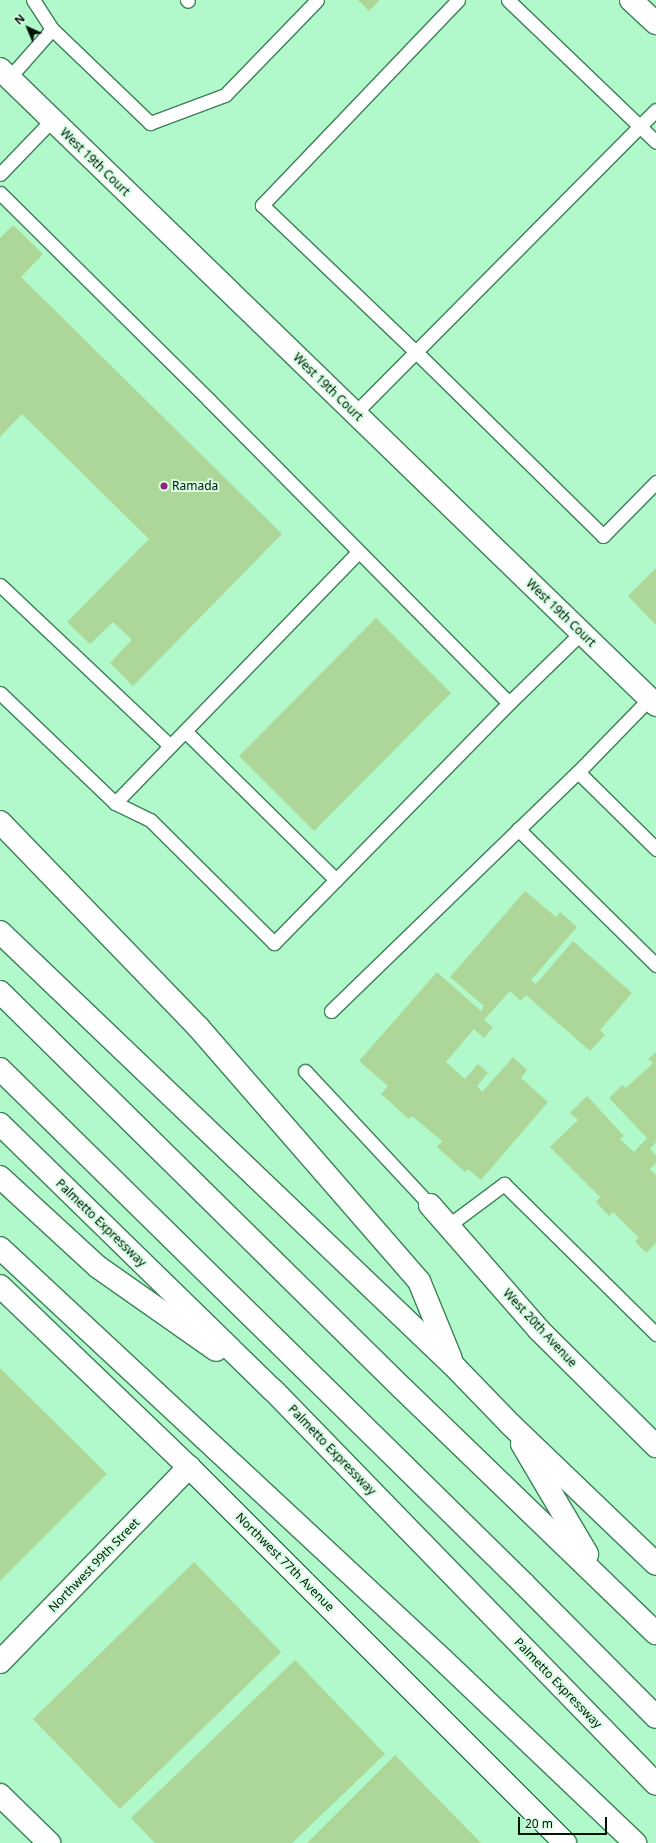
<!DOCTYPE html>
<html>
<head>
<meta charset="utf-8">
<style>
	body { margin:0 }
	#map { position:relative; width:656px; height:1843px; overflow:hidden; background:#b1f8ca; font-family:"Noto Sans",sans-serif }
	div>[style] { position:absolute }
	.building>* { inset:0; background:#add798 }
	.roads { filter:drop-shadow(1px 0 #3c8158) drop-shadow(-1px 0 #3c8158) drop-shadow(0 1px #3c8158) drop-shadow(0 -1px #3c8158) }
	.lane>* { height:13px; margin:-6.5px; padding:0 6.5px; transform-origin:6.5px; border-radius:6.5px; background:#fff }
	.street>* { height:22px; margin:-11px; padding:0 11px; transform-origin:11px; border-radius:11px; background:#fff }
	.secondary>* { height:22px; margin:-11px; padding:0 11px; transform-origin:11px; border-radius:11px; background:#fff }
	.highway>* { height:22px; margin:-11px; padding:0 11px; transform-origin:11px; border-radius:11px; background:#fff }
	.dots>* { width:11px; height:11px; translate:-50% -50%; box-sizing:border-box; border:2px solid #d5fee2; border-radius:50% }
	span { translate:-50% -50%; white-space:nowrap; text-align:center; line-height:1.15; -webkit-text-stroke:4px #d5fee2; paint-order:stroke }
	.street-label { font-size:12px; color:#001305 }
	.poi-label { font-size:12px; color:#001305 }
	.left { translate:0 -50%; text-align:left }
	.north { position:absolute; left:8px; top:8px; width:40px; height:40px; -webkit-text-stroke:3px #d5fee2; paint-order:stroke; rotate:316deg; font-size:11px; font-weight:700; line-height:16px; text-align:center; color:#001305 }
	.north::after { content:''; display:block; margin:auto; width:14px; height:18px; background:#001305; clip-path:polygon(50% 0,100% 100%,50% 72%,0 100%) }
	.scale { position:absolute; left:518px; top:1817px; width:89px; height:18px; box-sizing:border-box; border:2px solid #001305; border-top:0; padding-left:5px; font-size:12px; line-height:14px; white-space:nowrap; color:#001305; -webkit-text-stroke:3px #d5fee2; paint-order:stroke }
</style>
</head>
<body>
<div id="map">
	<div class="building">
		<i style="clip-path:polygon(358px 0,380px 0,369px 11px)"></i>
		<i style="clip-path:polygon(13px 225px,43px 254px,21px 277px,282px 534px,133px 686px,110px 663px,132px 640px,113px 622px,90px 644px,67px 622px,149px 539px,22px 414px,0 437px,0 238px)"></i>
		<i style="clip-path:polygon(656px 568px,656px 625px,628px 596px)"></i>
		<i style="clip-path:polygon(376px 618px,451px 693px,314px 831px,239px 756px)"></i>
		<i style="clip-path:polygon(525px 891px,556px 917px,560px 912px,577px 927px,531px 980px,536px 984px,573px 941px,632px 993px,600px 1030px,605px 1035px,590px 1051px,526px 995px,521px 1001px,510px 991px,484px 1020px,493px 1027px,484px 1038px,474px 1029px,446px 1062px,465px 1079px,478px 1064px,488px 1073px,477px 1086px,482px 1092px,513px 1057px,527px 1070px,521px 1078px,548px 1102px,481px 1180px,468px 1169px,465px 1172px,437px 1147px,442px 1141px,412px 1116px,409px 1119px,381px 1094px,388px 1086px,359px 1061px,437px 972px,481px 1011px,484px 1006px,450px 977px)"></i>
		<i style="clip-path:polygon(656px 1052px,656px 1142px,650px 1149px,656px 1155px,656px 1163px,650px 1169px,656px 1175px,656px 1243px,646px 1253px,635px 1241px,639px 1238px,613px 1212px,609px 1216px,596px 1202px,600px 1197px,550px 1147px,578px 1120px,570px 1113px,587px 1096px,624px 1136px,620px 1139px,634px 1152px,647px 1138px,609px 1098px,622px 1085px,626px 1088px,653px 1063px,648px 1059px)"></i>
		<i style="clip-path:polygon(0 1368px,107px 1474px,0 1581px)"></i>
		<i style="clip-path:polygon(194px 1562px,281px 1652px,120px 1809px,33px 1719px)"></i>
		<i style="clip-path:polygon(295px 1660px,385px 1754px,292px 1843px,155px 1843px,131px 1818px)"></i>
		<i style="clip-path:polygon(395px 1755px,481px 1843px,307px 1843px)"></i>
	</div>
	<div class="roads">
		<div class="lane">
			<i style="left:187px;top:0;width:1px;rotate:45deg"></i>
			<i style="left:458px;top:0;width:284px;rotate:133.7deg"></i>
			<i style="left:262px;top:205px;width:213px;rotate:43.7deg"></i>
			<i style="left:416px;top:352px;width:262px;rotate:44.5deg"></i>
			<i style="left:603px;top:536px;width:76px;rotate:-45.5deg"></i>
			<i style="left:508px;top:0;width:205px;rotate:43.8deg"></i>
			<i style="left:52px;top:29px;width:136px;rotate:43.8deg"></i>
			<i style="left:150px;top:123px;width:80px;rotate:-20.5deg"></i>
			<i style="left:225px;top:95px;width:132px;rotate:-45.9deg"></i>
			<i style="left:9px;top:78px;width:65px;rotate:-48.7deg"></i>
			<i style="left:52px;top:29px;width:35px;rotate:-123deg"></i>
			<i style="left:0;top:174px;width:75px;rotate:-46.1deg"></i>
			<i style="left:0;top:193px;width:294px;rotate:44.7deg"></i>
			<i style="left:209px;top:400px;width:426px;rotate:45.3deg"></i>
			<i style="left:509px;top:703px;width:336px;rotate:134.4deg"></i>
			<i style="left:274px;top:943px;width:175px;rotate:-135.2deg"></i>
			<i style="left:150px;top:820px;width:39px;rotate:-154deg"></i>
			<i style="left:355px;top:413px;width:427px;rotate:-45.2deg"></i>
			<i style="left:0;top:585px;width:234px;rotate:43.4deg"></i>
			<i style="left:0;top:693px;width:159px;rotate:43.7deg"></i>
			<i style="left:115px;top:803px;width:349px;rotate:-45.9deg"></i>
			<i style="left:649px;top:699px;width:102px;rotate:134.2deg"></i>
			<i style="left:578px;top:772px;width:110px;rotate:44.6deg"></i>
			<i style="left:509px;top:703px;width:100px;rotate:-44.2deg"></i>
			<i style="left:185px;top:731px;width:212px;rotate:44.6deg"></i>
			<i style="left:518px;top:829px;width:194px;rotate:44.6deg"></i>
			<i style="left:331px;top:1011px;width:344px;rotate:-44.1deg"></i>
			<i style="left:305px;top:1071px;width:183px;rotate:47deg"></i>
			<i style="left:449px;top:1225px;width:69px;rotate:-36.7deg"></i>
			<i style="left:504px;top:1184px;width:214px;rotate:44.6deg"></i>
		</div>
		<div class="street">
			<i style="left:0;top:69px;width:914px;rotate:44.11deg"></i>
			<i style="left:430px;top:1205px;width:166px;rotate:48.9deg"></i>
			<i style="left:539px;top:1330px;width:165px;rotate:44.8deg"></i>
			<i style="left:0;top:1662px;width:272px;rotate:-45.9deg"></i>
			<i style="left:0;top:1795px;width:69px;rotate:44.4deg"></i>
		</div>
		<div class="secondary">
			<i style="left:631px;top:0;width:34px;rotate:43deg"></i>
			<i style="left:0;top:1286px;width:262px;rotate:43.8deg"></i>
			<i style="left:189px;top:1467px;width:532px;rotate:45deg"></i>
		</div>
		<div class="highway">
			<i style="left:0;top:822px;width:286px;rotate:46deg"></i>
			<i style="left:199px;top:1028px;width:335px;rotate:49deg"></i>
			<i style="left:419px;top:1281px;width:84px;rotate:67.7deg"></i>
			<i style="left:0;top:932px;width:628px;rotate:43.71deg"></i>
			<i style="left:454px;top:1366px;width:81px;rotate:46deg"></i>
			<i style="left:510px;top:1424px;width:202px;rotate:43.8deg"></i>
			<i style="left:0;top:992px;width:564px;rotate:44.57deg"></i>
			<i style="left:402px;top:1388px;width:353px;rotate:44deg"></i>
			<i style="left:0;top:1069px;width:735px;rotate:44.5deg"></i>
			<i style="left:524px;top:1584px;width:187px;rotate:45.2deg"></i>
			<i style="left:0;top:1124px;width:381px;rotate:44.3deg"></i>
			<i style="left:273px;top:1390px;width:549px;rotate:45.81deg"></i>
			<i style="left:0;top:1177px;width:133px;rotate:42.6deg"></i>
			<i style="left:98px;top:1267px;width:144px;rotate:35.1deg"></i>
			<i style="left:0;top:1248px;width:604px;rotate:42.92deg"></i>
			<i style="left:442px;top:1659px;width:267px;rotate:43.6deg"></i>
			<i style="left:522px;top:1444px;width:128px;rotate:59.4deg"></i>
		</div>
	</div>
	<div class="dots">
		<i style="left:164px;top:486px;background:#942282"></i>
	</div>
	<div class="street-label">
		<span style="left:95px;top:162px;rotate:44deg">West 19th Court</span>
		<span style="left:328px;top:387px;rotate:44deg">West 19th Court</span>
		<span style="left:561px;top:613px;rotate:44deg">West 19th Court</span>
		<span style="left:101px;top:1223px;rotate:44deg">Palmetto Expressway</span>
		<span style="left:540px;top:1328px;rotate:47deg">West 20th Avenue</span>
		<span style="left:332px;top:1450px;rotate:46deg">Palmetto Expressway</span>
		<span style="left:285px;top:1562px;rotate:45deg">Northwest 77th Avenue</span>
		<span style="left:94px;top:1565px;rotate:-46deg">Northwest 99th Street</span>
		<span style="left:558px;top:1683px;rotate:46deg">Palmetto Expressway</span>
	</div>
	<div class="poi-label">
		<span class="left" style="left:172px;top:486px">Ramada</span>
	</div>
	<div class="north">N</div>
	<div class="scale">20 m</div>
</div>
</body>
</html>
